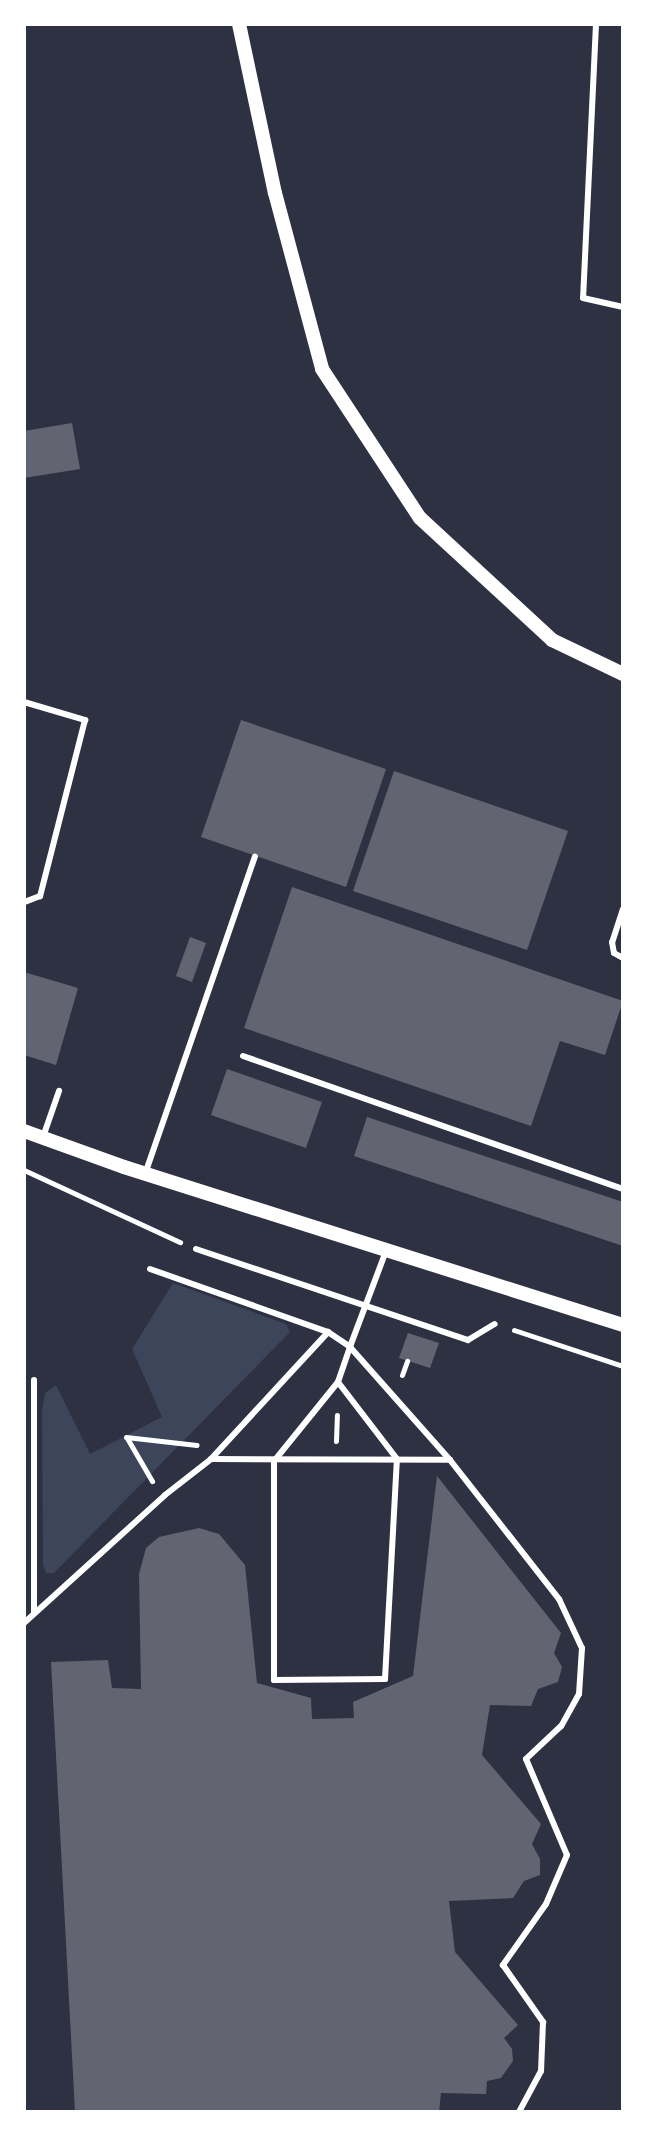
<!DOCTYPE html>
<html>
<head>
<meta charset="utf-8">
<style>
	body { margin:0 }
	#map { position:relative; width:647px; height:2136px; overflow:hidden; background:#2d3142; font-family:Barlow,sans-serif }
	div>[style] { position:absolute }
	.green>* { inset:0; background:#3c4559 }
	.building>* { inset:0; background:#626471 }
	.path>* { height:5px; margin:-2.5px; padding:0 2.5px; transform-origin:2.5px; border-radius:2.5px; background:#fff }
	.service>* { height:6px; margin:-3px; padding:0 3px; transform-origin:3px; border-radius:3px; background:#fff }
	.tertiary>* { height:14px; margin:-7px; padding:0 7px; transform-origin:7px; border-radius:7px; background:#fff }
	span { translate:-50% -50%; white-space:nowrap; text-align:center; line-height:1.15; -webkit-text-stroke:7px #fff; paint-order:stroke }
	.frame { position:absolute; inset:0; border:26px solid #fff; pointer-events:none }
</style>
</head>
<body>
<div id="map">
	<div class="green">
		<i style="clip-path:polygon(173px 1283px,286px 1324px,290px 1332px,54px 1573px,46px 1573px,43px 1565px,42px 1411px,45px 1393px,56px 1385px,90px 1454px,162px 1417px,132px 1349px)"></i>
	</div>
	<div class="building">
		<i style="clip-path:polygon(72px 423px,80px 469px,24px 478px,24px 431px)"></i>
		<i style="clip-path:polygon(241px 720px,386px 769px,346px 887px,201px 837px)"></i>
		<i style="clip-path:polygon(394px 771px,568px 831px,527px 950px,353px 891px)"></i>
		<i style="clip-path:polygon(292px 887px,623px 1001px,605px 1055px,560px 1041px,531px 1126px,244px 1028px)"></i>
		<i style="clip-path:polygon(190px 937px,206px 943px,192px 982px,176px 976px)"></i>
		<i style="clip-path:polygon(24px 972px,78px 988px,56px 1065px,24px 1055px)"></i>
		<i style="clip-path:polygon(227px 1069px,322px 1102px,306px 1148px,211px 1115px)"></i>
		<i style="clip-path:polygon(367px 1117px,623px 1202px,623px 1246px,354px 1156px)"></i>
		<i style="clip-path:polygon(408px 1333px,439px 1343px,430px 1368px,399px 1358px)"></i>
		<i style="clip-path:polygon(437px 1476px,561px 1633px,554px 1653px,562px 1667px,558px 1682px,538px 1689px,531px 1706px,490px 1705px,482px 1755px,541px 1824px,532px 1844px,540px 1859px,540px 1875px,524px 1881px,513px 1898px,449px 1901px,455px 1952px,518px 2025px,504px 2038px,512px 2049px,513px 2061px,501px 2078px,487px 2081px,486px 2094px,441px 2093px,439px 2112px,75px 2112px,51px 1662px,108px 1660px,112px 1688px,141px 1689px,139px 1574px,146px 1548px,159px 1537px,199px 1528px,219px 1534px,245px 1565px,257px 1683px,311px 1698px,312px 1719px,354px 1718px,353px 1702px,413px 1676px)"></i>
	</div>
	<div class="path">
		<i style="left:24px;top:1170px;width:172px;rotate:24.8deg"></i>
		<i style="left:514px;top:1330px;width:115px;rotate:18.3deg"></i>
		<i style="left:402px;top:1375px;width:15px;rotate:-70deg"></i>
		<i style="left:126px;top:1437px;width:71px;rotate:6.4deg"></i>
		<i style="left:127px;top:1438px;width:50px;rotate:59.8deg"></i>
		<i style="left:336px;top:1441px;width:26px;rotate:-88deg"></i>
	</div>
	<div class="service">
		<i style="left:596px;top:24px;width:274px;rotate:92.7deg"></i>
		<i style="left:583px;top:298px;width:41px;rotate:12.7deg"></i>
		<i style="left:24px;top:702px;width:64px;rotate:16.4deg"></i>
		<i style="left:85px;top:720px;width:182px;rotate:104.3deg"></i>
		<i style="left:40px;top:896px;width:17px;rotate:159deg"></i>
		<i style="left:623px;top:909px;width:35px;rotate:108deg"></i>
		<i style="left:612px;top:942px;width:11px;rotate:80deg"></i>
		<i style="left:614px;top:953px;width:10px;rotate:29deg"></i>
		<i style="left:243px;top:1056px;width:403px;rotate:19.3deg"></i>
		<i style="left:43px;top:1137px;width:49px;rotate:-70.8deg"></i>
		<i style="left:145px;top:1174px;width:336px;rotate:-70.9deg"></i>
		<i style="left:196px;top:1249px;width:287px;rotate:18.5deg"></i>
		<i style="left:468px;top:1340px;width:31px;rotate:-31deg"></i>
		<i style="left:386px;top:1251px;width:103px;rotate:110.6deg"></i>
		<i style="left:350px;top:1347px;width:151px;rotate:48.5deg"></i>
		<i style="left:450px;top:1460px;width:177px;rotate:51.9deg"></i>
		<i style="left:559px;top:1599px;width:54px;rotate:64.9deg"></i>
		<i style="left:582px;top:1648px;width:46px;rotate:93.7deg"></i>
		<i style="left:579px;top:1694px;width:37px;rotate:119deg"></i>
		<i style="left:561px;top:1726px;width:48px;rotate:136.7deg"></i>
		<i style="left:526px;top:1759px;width:104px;rotate:66.9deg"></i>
		<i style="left:567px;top:1855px;width:53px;rotate:113.2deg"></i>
		<i style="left:546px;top:1904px;width:75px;rotate:125.2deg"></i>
		<i style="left:503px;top:1965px;width:70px;rotate:54.9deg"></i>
		<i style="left:543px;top:2022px;width:49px;rotate:92.3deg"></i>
		<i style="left:541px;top:2071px;width:47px;rotate:118.2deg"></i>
		<i style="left:150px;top:1269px;width:189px;rotate:19.5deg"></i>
		<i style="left:328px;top:1332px;width:27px;rotate:34deg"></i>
		<i style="left:350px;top:1347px;width:37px;rotate:109deg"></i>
		<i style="left:338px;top:1382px;width:102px;rotate:129deg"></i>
		<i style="left:274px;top:1461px;width:219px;rotate:90deg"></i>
		<i style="left:274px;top:1680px;width:111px;rotate:-0.5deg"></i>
		<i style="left:385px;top:1679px;width:220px;rotate:-86.9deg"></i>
		<i style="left:397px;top:1459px;width:97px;rotate:-127.5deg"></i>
		<i style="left:211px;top:1459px;width:173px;rotate:-47.3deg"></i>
		<i style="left:34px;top:1613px;width:233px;rotate:-90deg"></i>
		<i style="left:24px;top:1623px;width:190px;rotate:-42.2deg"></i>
		<i style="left:165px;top:1495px;width:58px;rotate:-38deg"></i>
		<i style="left:211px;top:1459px;width:239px;rotate:0.2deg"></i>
	</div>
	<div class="tertiary">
		<i style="left:239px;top:24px;width:173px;rotate:78deg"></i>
		<i style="left:275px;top:193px;width:182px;rotate:75deg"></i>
		<i style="left:322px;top:369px;width:178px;rotate:56.7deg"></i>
		<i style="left:420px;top:518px;width:180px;rotate:42.7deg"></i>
		<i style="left:552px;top:640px;width:79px;rotate:25.6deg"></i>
		<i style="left:24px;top:1131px;width:106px;rotate:19.8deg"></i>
		<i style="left:124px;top:1167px;width:523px;rotate:17.57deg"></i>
	</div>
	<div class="frame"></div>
</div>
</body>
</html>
